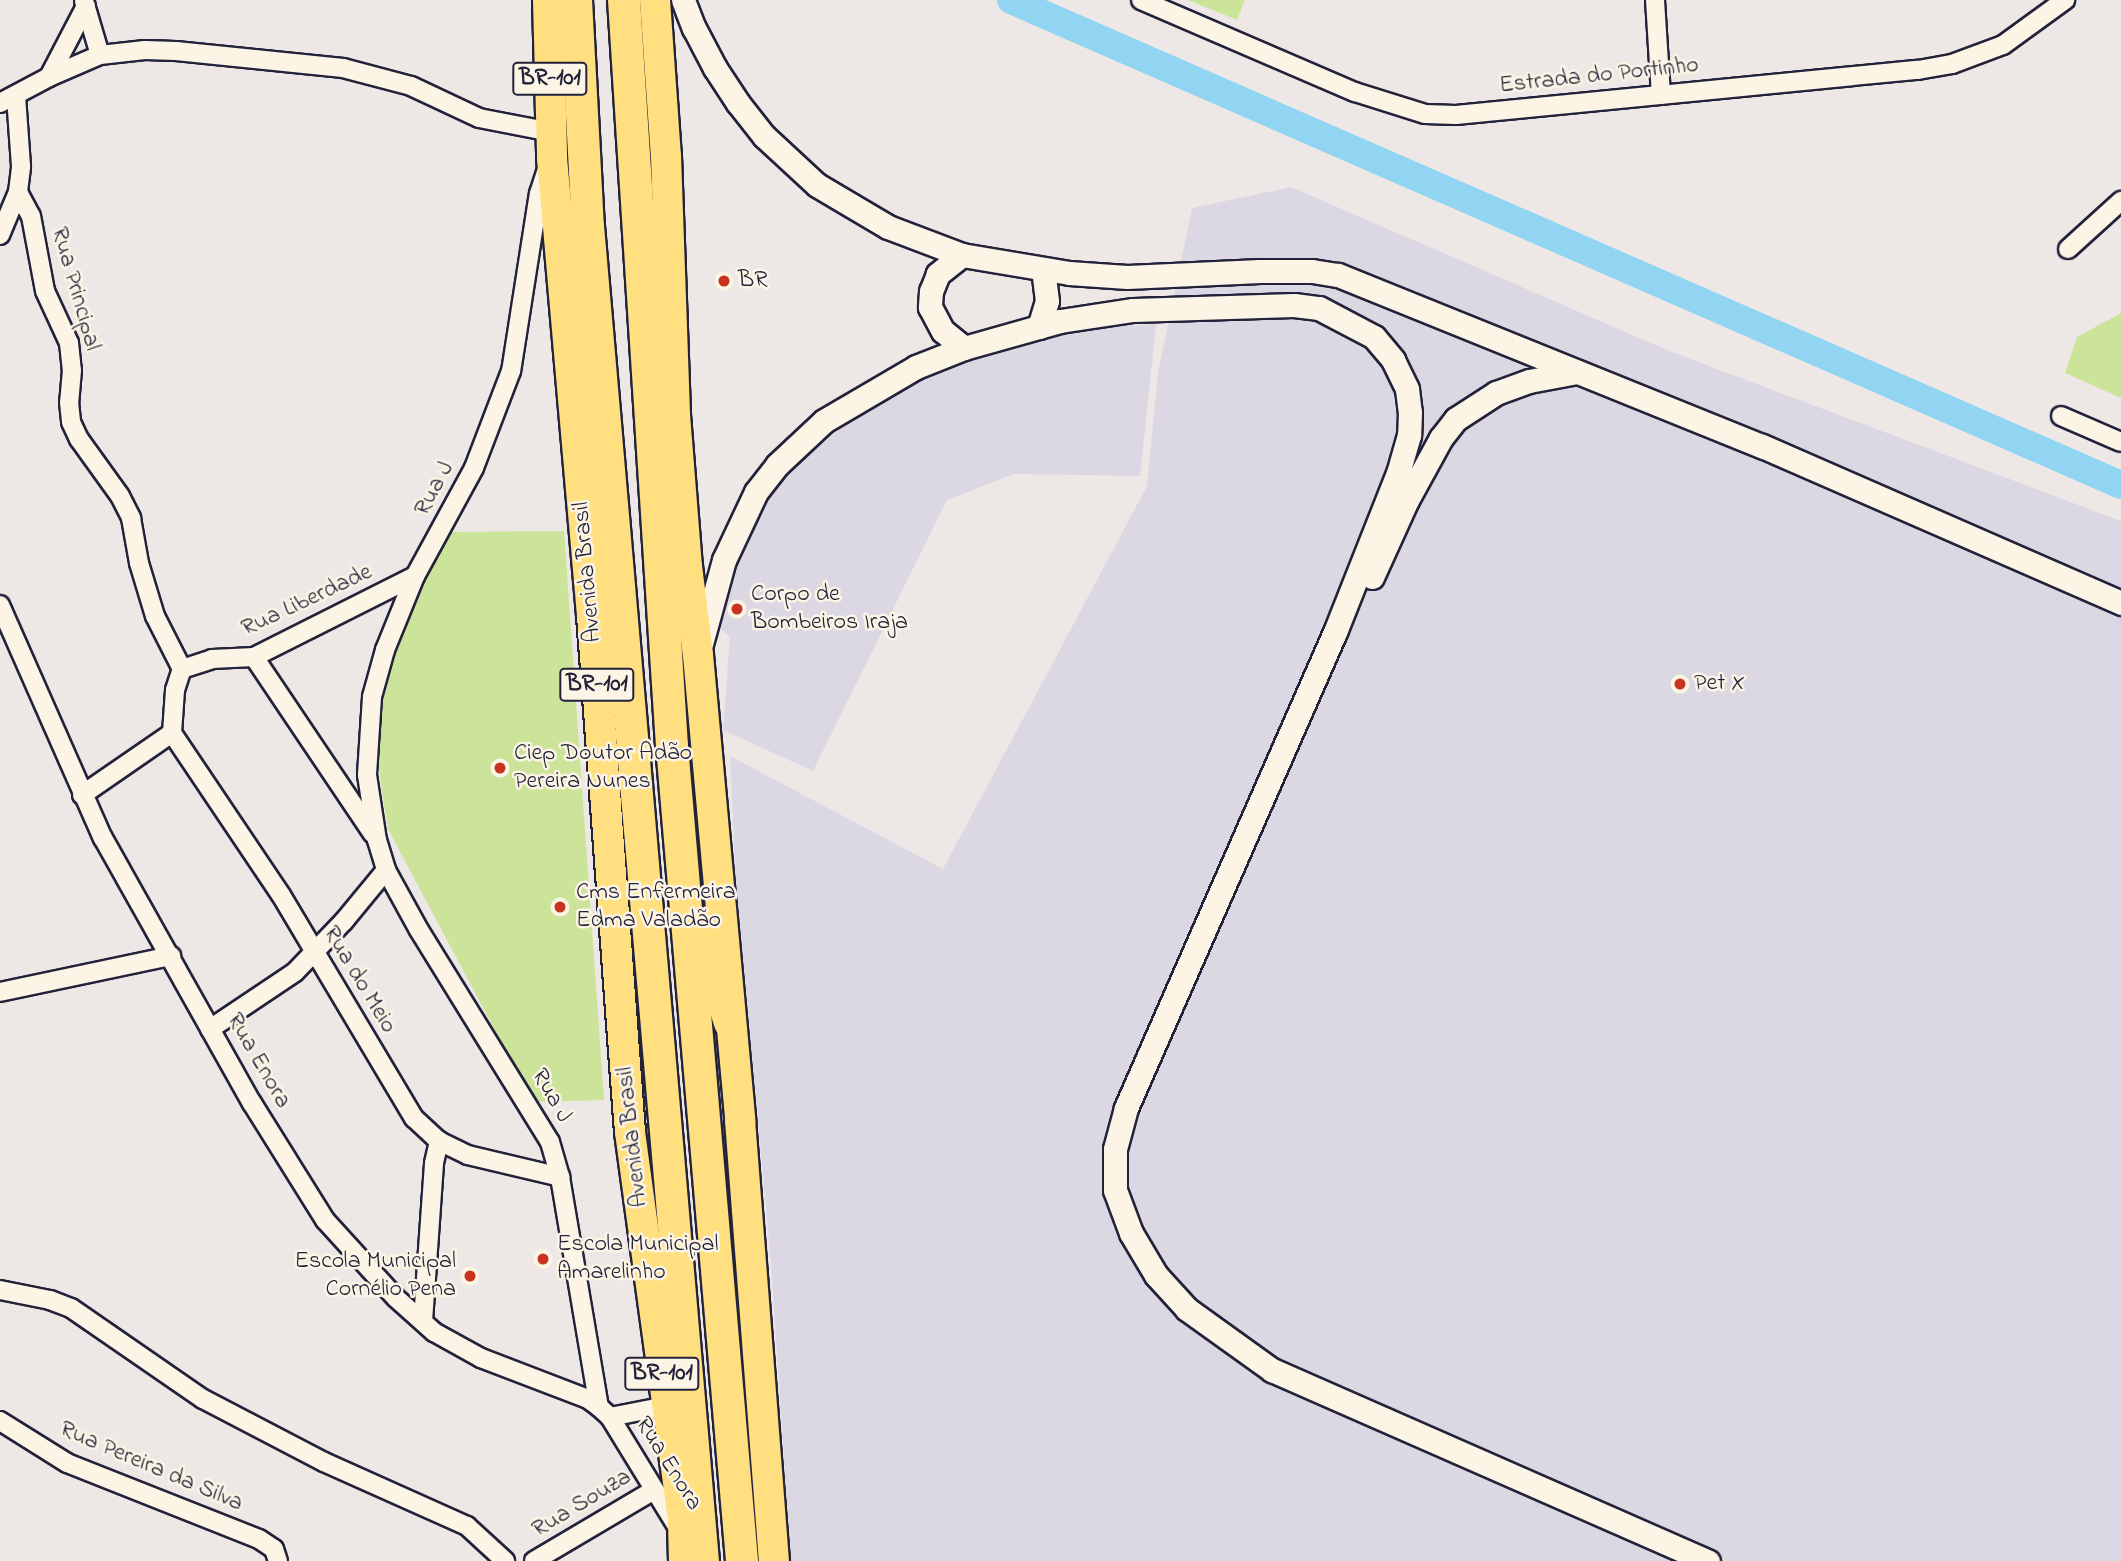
<!DOCTYPE html>
<html>
<head>
<meta charset="utf-8">
<style>
	body { margin:0 }
	#map { position:relative; width:2121px; height:1561px; overflow:hidden; background:#ede8e5; font-family:"Indie Flower",sans-serif }
	div>[style] { position:absolute }
	.built>* { inset:0; background:#dbd8e4 }
	.green>* { inset:0; background:#cce49a }
	.river>* { height:28px; margin:-14px; padding:0 14px; transform-origin:14px; border-radius:14px; background:#91d5f3 }
	.roads { filter:drop-shadow(2px 0 #22223b) drop-shadow(-2px 0 #22223b) drop-shadow(0 2px #22223b) drop-shadow(0 -2px #22223b) }
	.minor>* { height:18px; margin:-9px; padding:0 9px; transform-origin:9px; border-radius:9px; background:#fcf5e5 }
	.tertiary>* { height:23px; margin:-11.5px; padding:0 11.5px; transform-origin:11.5px; border-radius:11.5px; background:#fcf5e5 }
	.trunk>* { height:30px; margin:-15px; padding:0 15px; transform-origin:15px; border-radius:15px; background:#ffdf80 }
	.motorway>* { height:32px; margin:-16px; padding:0 16px; transform-origin:16px; border-radius:16px; background:#ffdf80 }
	.dots>* { width:19px; height:19px; translate:-50% -50%; box-sizing:border-box; border:4px solid #fcf5e5; border-radius:50% }
	span { translate:-50% -50%; white-space:nowrap; text-align:center; line-height:1.15; -webkit-text-stroke:5px #fcf5e5; paint-order:stroke }
	.shield-label span { padding:2px 5px; background:#fcf5e5; border:2px solid; border-radius:5px; -webkit-text-stroke-width:0 }
	.shield-label { font-size:23px; color:#22223b; font-weight:700 }
	.street-label { font-size:24px; color:#22223b }
	.poi-label { font-size:24px; color:#22223b }
	.left { translate:0 -50%; text-align:left }
	.right { translate:-100% -50%; text-align:right }
</style>
</head>
<body>
<div id="map">
	<div class="built">
		<i style="clip-path:polygon(1291px 187px,1672px 352px,2121px 521px,2121px 1561px,791px 1561px,771px 1265px,735px 867px,730px 756px,943px 869px,1147px 486px,1158px 373px,1192px 208px)"></i>
		<i style="clip-path:polygon(1156px 324px,1140px 476px,1014px 474px,947px 500px,813px 771px,723px 730px,730px 637px,712px 621px,726px 571px,770px 489px,795px 463px,926px 366px,1068px 330px)"></i>
	</div>
	<div class="green">
		<i style="clip-path:polygon(1188px 0,1245px 0,1237px 20px)"></i>
		<i style="clip-path:polygon(2121px 313px,2121px 398px,2065px 373px,2077px 337px)"></i>
		<i style="clip-path:polygon(564px 531px,604px 1100px,533px 1102px,388px 829px,380px 779px,377px 720px,382px 689px,417px 592px,447px 532px)"></i>
	</div>
	<div class="river">
		<i style="left:1011px;top:0;width:1211px;rotate:23.6deg"></i>
	</div>
	<div class="roads">
		<div class="minor">
			<i style="left:1141px;top:0;width:233px;rotate:23.3deg"></i>
			<i style="left:1355px;top:92px;width:73px;rotate:17.4deg"></i>
			<i style="left:1425px;top:114px;width:31px;rotate:2deg"></i>
			<i style="left:1456px;top:115px;width:464px;rotate:-5.6deg"></i>
			<i style="left:1918px;top:70px;width:35px;rotate:-10deg"></i>
			<i style="left:1952px;top:64px;width:54px;rotate:-20.4deg"></i>
			<i style="left:2003px;top:45px;width:77px;rotate:-36deg"></i>
			<i style="left:1655px;top:0;width:95px;rotate:86.4deg"></i>
			<i style="left:84px;top:1px;width:56px;rotate:73.5deg"></i>
			<i style="left:49px;top:77px;width:80px;rotate:-62.5deg"></i>
			<i style="left:0;top:103px;width:55px;rotate:-28deg"></i>
			<i style="left:49px;top:77px;width:56px;rotate:-23.3deg"></i>
			<i style="left:100px;top:55px;width:45px;rotate:-6.3deg"></i>
			<i style="left:145px;top:50px;width:31px;rotate:2deg"></i>
			<i style="left:176px;top:51px;width:168px;rotate:5.8deg"></i>
			<i style="left:343px;top:68px;width:70px;rotate:14.8deg"></i>
			<i style="left:411px;top:86px;width:75px;rotate:25.2deg"></i>
			<i style="left:479px;top:118px;width:73px;rotate:11deg"></i>
			<i style="left:548px;top:166px;width:28px;rotate:108deg"></i>
			<i style="left:539px;top:193px;width:180px;rotate:98.9deg"></i>
			<i style="left:511px;top:371px;width:104px;rotate:110.9deg"></i>
			<i style="left:474px;top:468px;width:123px;rotate:118.6deg"></i>
			<i style="left:415px;top:576px;width:80px;rotate:112.1deg"></i>
			<i style="left:385px;top:650px;width:49px;rotate:105.5deg"></i>
			<i style="left:372px;top:697px;width:78px;rotate:93.7deg"></i>
			<i style="left:367px;top:775px;width:66px;rotate:81.3deg"></i>
			<i style="left:377px;top:840px;width:31px;rotate:73deg"></i>
			<i style="left:386px;top:870px;width:68px;rotate:61.2deg"></i>
			<i style="left:419px;top:930px;width:249px;rotate:58.3deg"></i>
			<i style="left:550px;top:1142px;width:36px;rotate:74deg"></i>
			<i style="left:560px;top:1177px;width:233px;rotate:80.4deg"></i>
			<i style="left:18px;top:192px;width:27px;rotate:62deg"></i>
			<i style="left:31px;top:216px;width:76px;rotate:79.4deg"></i>
			<i style="left:45px;top:291px;width:57px;rotate:65.2deg"></i>
			<i style="left:69px;top:343px;width:27px;rotate:84deg"></i>
			<i style="left:72px;top:370px;width:32px;rotate:95deg"></i>
			<i style="left:69px;top:402px;width:20px;rotate:84deg"></i>
			<i style="left:71px;top:422px;width:19px;rotate:65deg"></i>
			<i style="left:79px;top:439px;width:70px;rotate:54.3deg"></i>
			<i style="left:120px;top:496px;width:25px;rotate:63deg"></i>
			<i style="left:131px;top:518px;width:46px;rotate:79.9deg"></i>
			<i style="left:139px;top:563px;width:55px;rotate:73.2deg"></i>
			<i style="left:155px;top:616px;width:59px;rotate:63deg"></i>
			<i style="left:0;top:235px;width:47px;rotate:-67.3deg"></i>
			<i style="left:18px;top:192px;width:26px;rotate:-83deg"></i>
			<i style="left:21px;top:166px;width:70px;rotate:-94.1deg"></i>
			<i style="left:2068px;top:249px;width:72px;rotate:-42.2deg"></i>
			<i style="left:2061px;top:416px;width:65px;rotate:23.4deg"></i>
			<i style="left:0;top:605px;width:255px;rotate:66.2deg"></i>
			<i style="left:103px;top:838px;width:304px;rotate:60.7deg"></i>
			<i style="left:252px;top:1103px;width:138px;rotate:58deg"></i>
			<i style="left:325px;top:1220px;width:105px;rotate:47.7deg"></i>
			<i style="left:396px;top:1298px;width:51px;rotate:41.8deg"></i>
			<i style="left:434px;top:1332px;width:54px;rotate:29deg"></i>
			<i style="left:481px;top:1358px;width:115px;rotate:21deg"></i>
			<i style="left:588px;top:1399px;width:14px;rotate:36deg"></i>
			<i style="left:599px;top:1407px;width:15px;rotate:42deg"></i>
			<i style="left:610px;top:1417px;width:130px;rotate:58.5deg"></i>
			<i style="left:254px;top:657px;width:213px;rotate:56.1deg"></i>
			<i style="left:172px;top:733px;width:195px;rotate:56.1deg"></i>
			<i style="left:281px;top:895px;width:260px;rotate:59.2deg"></i>
			<i style="left:414px;top:1118px;width:34px;rotate:43deg"></i>
			<i style="left:439px;top:1141px;width:32px;rotate:26deg"></i>
			<i style="left:468px;top:1155px;width:95px;rotate:13.4deg"></i>
			<i style="left:82px;top:795px;width:109px;rotate:-34.6deg"></i>
			<i style="left:172px;top:733px;width:43px;rotate:-86deg"></i>
			<i style="left:175px;top:690px;width:22px;rotate:-72deg"></i>
			<i style="left:182px;top:669px;width:32px;rotate:-18deg"></i>
			<i style="left:212px;top:659px;width:42px;rotate:-2.7deg"></i>
			<i style="left:254px;top:657px;width:180px;rotate:-26.7deg"></i>
			<i style="left:0;top:992px;width:175px;rotate:-11.9deg"></i>
			<i style="left:210px;top:1029px;width:102px;rotate:-33.8deg"></i>
			<i style="left:295px;top:972px;width:71px;rotate:-46.1deg"></i>
			<i style="left:344px;top:921px;width:66px;rotate:-50.5deg"></i>
			<i style="left:0;top:1290px;width:51px;rotate:11.3deg"></i>
			<i style="left:50px;top:1300px;width:22px;rotate:21deg"></i>
			<i style="left:71px;top:1308px;width:160px;rotate:34.6deg"></i>
			<i style="left:203px;top:1399px;width:136px;rotate:27.5deg"></i>
			<i style="left:324px;top:1462px;width:157px;rotate:24.1deg"></i>
			<i style="left:467px;top:1526px;width:52px;rotate:42.6deg"></i>
			<i style="left:423px;top:1321px;width:158px;rotate:-86deg"></i>
			<i style="left:434px;top:1163px;width:23px;rotate:-77deg"></i>
			<i style="left:610px;top:1417px;width:57px;rotate:-11.1deg"></i>
			<i style="left:0;top:1421px;width:79px;rotate:32.1deg"></i>
			<i style="left:67px;top:1463px;width:206px;rotate:21.6deg"></i>
			<i style="left:259px;top:1539px;width:18px;rotate:34deg"></i>
			<i style="left:274px;top:1549px;width:13px;rotate:72deg"></i>
			<i style="left:534px;top:1561px;width:139px;rotate:-30.6deg"></i>
		</div>
		<div class="tertiary">
			<i style="left:683px;top:0;width:30px;rotate:69deg"></i>
			<i style="left:694px;top:28px;width:45px;rotate:62.3deg"></i>
			<i style="left:715px;top:68px;width:42px;rotate:56.7deg"></i>
			<i style="left:738px;top:103px;width:42px;rotate:51.8deg"></i>
			<i style="left:764px;top:136px;width:72px;rotate:42.8deg"></i>
			<i style="left:817px;top:185px;width:82px;rotate:30.6deg"></i>
			<i style="left:888px;top:227px;width:79px;rotate:20.7deg"></i>
			<i style="left:962px;top:255px;width:109px;rotate:9.5deg"></i>
			<i style="left:1069px;top:273px;width:58px;rotate:3.9deg"></i>
			<i style="left:1127px;top:277px;width:133px;rotate:-2.6deg"></i>
			<i style="left:1260px;top:271px;width:52px"></i>
			<i style="left:1312px;top:271px;width:26px;rotate:9deg"></i>
			<i style="left:1338px;top:275px;width:457px;rotate:22deg"></i>
			<i style="left:1762px;top:446px;width:392px;rotate:23.6deg"></i>
			<i style="left:962px;top:255px;width:31px;rotate:142deg"></i>
			<i style="left:938px;top:274px;width:18px;rotate:112deg"></i>
			<i style="left:931px;top:291px;width:16px;rotate:94deg"></i>
			<i style="left:930px;top:307px;width:27px;rotate:62deg"></i>
			<i style="left:943px;top:331px;width:27px;rotate:39deg"></i>
			<i style="left:1039px;top:327px;width:27px;rotate:-73deg"></i>
			<i style="left:1047px;top:301px;width:31px;rotate:-97deg"></i>
			<i style="left:1372px;top:577px;width:85px;rotate:-65.6deg"></i>
			<i style="left:1407px;top:500px;width:71px;rotate:-61.3deg"></i>
			<i style="left:1441px;top:438px;width:24px;rotate:-52deg"></i>
			<i style="left:1456px;top:419px;width:48px;rotate:-33deg"></i>
			<i style="left:1496px;top:393px;width:35px;rotate:-20deg"></i>
			<i style="left:1529px;top:381px;width:49px;rotate:-10.6deg"></i>
			<i style="left:701px;top:644px;width:87px;rotate:-74.7deg"></i>
			<i style="left:724px;top:560px;width:75px;rotate:-64.8deg"></i>
			<i style="left:756px;top:492px;width:34px;rotate:-52deg"></i>
			<i style="left:777px;top:465px;width:64px;rotate:-43.1deg"></i>
			<i style="left:824px;top:421px;width:107px;rotate:-30.4deg"></i>
			<i style="left:916px;top:367px;width:52px;rotate:-21.6deg"></i>
			<i style="left:964px;top:348px;width:100px;rotate:-15.7deg"></i>
			<i style="left:1060px;top:321px;width:74px;rotate:-8.6deg"></i>
			<i style="left:1133px;top:310px;width:161px;rotate:-1.8deg"></i>
			<i style="left:1294px;top:305px;width:25px;rotate:7deg"></i>
			<i style="left:1319px;top:308px;width:62px;rotate:27.8deg"></i>
			<i style="left:1374px;top:337px;width:30px;rotate:50deg"></i>
			<i style="left:1393px;top:360px;width:32px;rotate:64deg"></i>
			<i style="left:1407px;top:389px;width:23px;rotate:83deg"></i>
			<i style="left:1410px;top:412px;width:23px;rotate:92deg"></i>
			<i style="left:1409px;top:435px;width:40px;rotate:106deg"></i>
			<i style="left:1398px;top:473px;width:171px;rotate:111.6deg"></i>
			<i style="left:1335px;top:632px;width:520px;rotate:113.71deg"></i>
			<i style="left:1126px;top:1108px;width:42px;rotate:105deg"></i>
			<i style="left:1115px;top:1149px;width:41px;rotate:90deg"></i>
			<i style="left:1115px;top:1190px;width:46px;rotate:69.6deg"></i>
			<i style="left:1131px;top:1233px;width:49px;rotate:59.2deg"></i>
			<i style="left:1156px;top:1275px;width:46px;rotate:47.6deg"></i>
			<i style="left:1187px;top:1309px;width:105px;rotate:35.7deg"></i>
			<i style="left:1272px;top:1370px;width:476px;rotate:23.7deg"></i>
		</div>
		<div class="trunk">
			<i style="left:548px;top:0;width:158px;rotate:88.5deg"></i>
			<i style="left:552px;top:158px;width:459px;rotate:85deg"></i>
			<i style="left:592px;top:615px;width:518px;rotate:85.8deg"></i>
			<i style="left:630px;top:1132px;width:393px;rotate:82.2deg"></i>
			<i style="left:683px;top:1521px;width:40px;rotate:88.6deg"></i>
			<i style="left:655px;top:0;width:156px;rotate:86deg"></i>
			<i style="left:666px;top:156px;width:259px;rotate:88deg"></i>
			<i style="left:675px;top:415px;width:151px;rotate:85.5deg"></i>
			<i style="left:687px;top:566px;width:90px;rotate:83deg"></i>
			<i style="left:698px;top:655px;width:467px;rotate:84.8deg"></i>
			<i style="left:740px;top:1120px;width:442px;rotate:85.6deg"></i>
		</div>
		<div class="motorway">
			<i style="left:576px;top:0;width:226px;rotate:87deg"></i>
			<i style="left:588px;top:226px;width:1340px;rotate:85.08deg"></i>
			<i style="left:624px;top:0;width:748px;rotate:86.32deg"></i>
			<i style="left:672px;top:746px;width:818px;rotate:85.09deg"></i>
			<i style="left:705px;top:925px;width:24px;rotate:85deg"></i>
			<i style="left:707px;top:949px;width:77px;rotate:72.7deg"></i>
		</div>
	</div>
	<div class="dots">
		<i style="left:724px;top:281px;background:#c8321e"></i>
		<i style="left:737px;top:609px;background:#c8321e"></i>
		<i style="left:1680px;top:684px;background:#c8321e"></i>
		<i style="left:500px;top:768px;background:#c8321e"></i>
		<i style="left:560px;top:907px;background:#c8321e"></i>
		<i style="left:543px;top:1259px;background:#c8321e"></i>
		<i style="left:470px;top:1276px;background:#c8321e"></i>
	</div>
	<div class="shield-label">
		<span style="left:550px;top:79px">BR-101</span>
		<span style="left:597px;top:685px">BR-101</span>
		<span style="left:662px;top:1374px">BR-101</span>
	</div>
	<div class="street-label">
		<span style="left:1599px;top:76px;rotate:-6deg">Estrada do Portinho</span>
		<span style="left:75px;top:289px;rotate:74deg">Rua Principal</span>
		<span style="left:435px;top:489px;rotate:-62deg">Rua J</span>
		<span style="left:588px;top:572px;rotate:-95deg">Avenida Brasil</span>
		<span style="left:307px;top:601px;rotate:-25deg">Rua Liberdade</span>
		<span style="left:359px;top:980px;rotate:59deg">Rua do Meio</span>
		<span style="left:258px;top:1061px;rotate:60deg">Rua Enora</span>
		<span style="left:551px;top:1096px;rotate:60deg">Rua J</span>
		<span style="left:633px;top:1137px;rotate:-96deg">Avenida Brasil</span>
		<span style="left:668px;top:1464px;rotate:58deg">Rua Enora</span>
		<span style="left:151px;top:1467px;rotate:23deg">Rua Pereira da Silva</span>
		<span style="left:582px;top:1504px;rotate:-31deg">Rua Souza</span>
	</div>
	<div class="poi-label">
		<span class="left" style="left:738px;top:281px">BR</span>
		<span class="left" style="left:751px;top:609px">Corpo de<br>Bombeiros Iraja</span>
		<span class="left" style="left:1694px;top:684px">Pet X</span>
		<span class="left" style="left:514px;top:768px">Ciep Doutor Adão<br>Pereira Nunes</span>
		<span class="left" style="left:576px;top:907px">Cms Enfermeira<br>Edma Valadão</span>
		<span class="left" style="left:557px;top:1259px">Escola Municipal<br>Amarelinho</span>
		<span class="right" style="left:456px;top:1276px">Escola Municipal<br>Cornélio Pena</span>
	</div>
</div>
</body>
</html>
